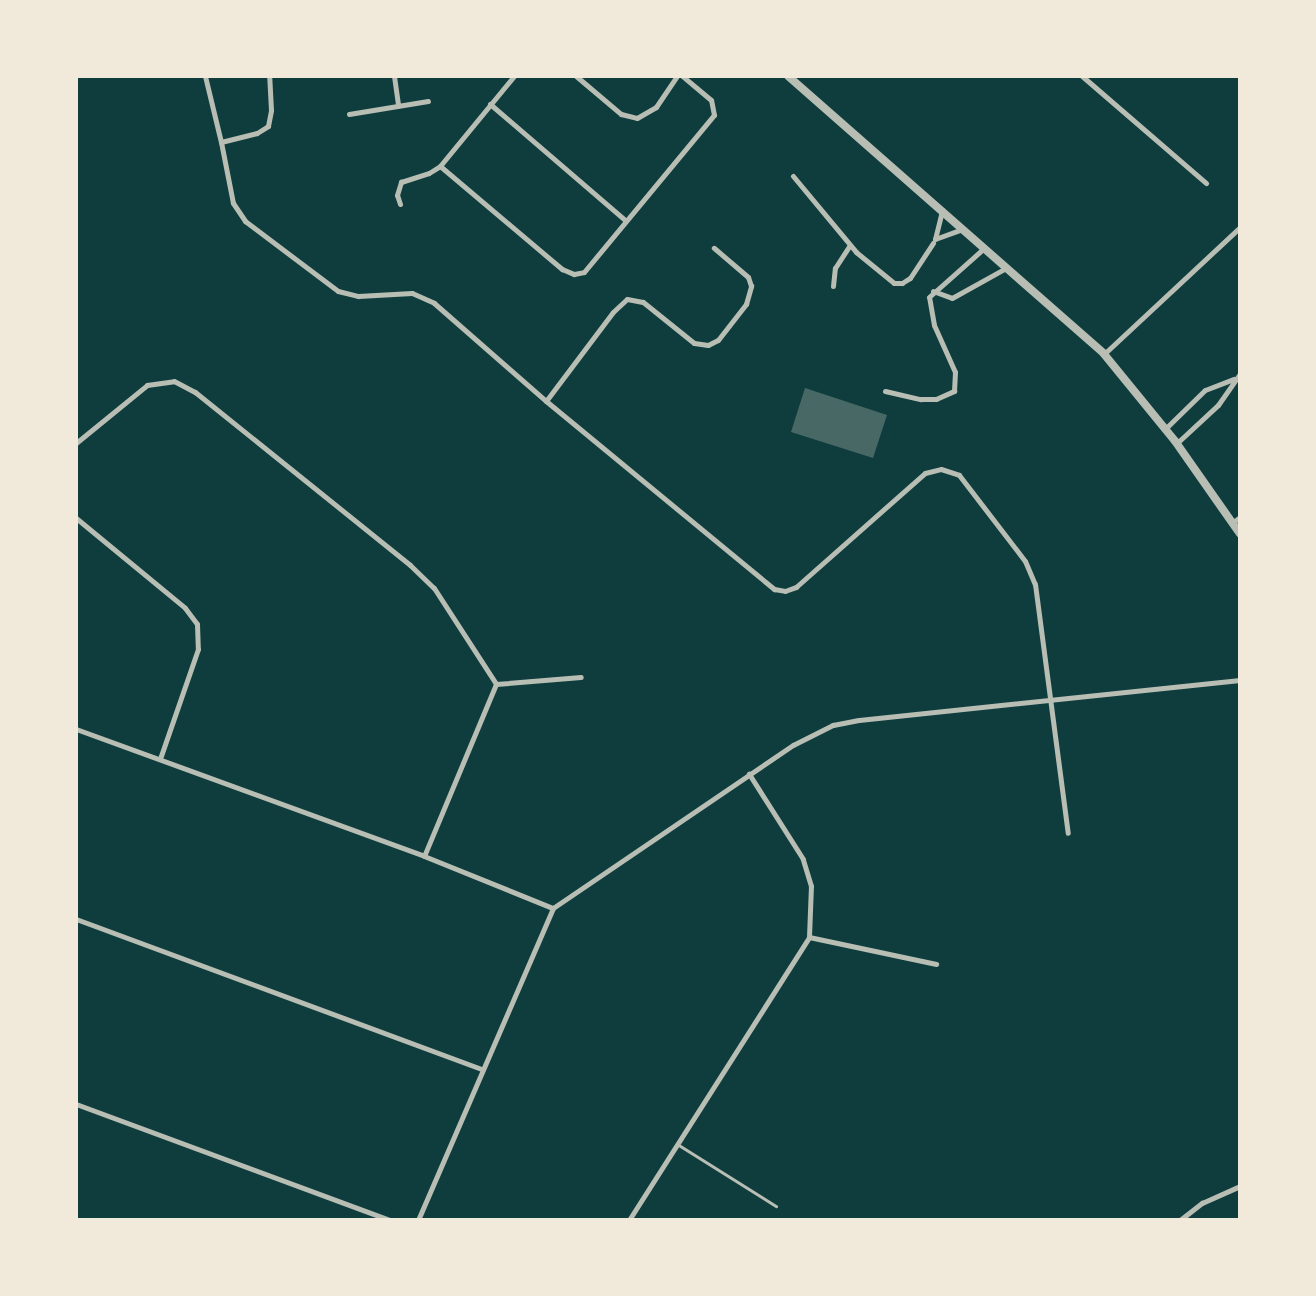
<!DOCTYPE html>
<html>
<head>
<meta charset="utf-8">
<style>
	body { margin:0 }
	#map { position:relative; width:1316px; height:1296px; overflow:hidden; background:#0f3d3e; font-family:Ubuntu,sans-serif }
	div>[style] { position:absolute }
	.building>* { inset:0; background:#486865 }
	.service>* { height:3px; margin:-1.5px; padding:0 1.5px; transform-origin:1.5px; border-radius:1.5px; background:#b8beb3 }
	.minor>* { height:5px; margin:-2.5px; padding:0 2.5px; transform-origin:2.5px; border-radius:2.5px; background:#b8beb3 }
	.tertiary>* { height:8px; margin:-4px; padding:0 4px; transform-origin:4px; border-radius:4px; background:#b8beb3 }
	span { translate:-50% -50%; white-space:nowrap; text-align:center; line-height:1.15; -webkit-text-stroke:4.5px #f1e9da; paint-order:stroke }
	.frame { position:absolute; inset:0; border:78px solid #f1e9da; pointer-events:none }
</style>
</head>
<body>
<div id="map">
	<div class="building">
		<i style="clip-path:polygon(805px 388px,887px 415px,873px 458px,791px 432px)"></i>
	</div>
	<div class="service">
		<i style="left:677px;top:1144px;width:117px;rotate:32.1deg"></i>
	</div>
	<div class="minor">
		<i style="left:205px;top:76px;width:68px;rotate:76.4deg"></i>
		<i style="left:221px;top:142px;width:37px;rotate:-14deg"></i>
		<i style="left:257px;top:133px;width:13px;rotate:-32deg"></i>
		<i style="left:268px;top:126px;width:16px;rotate:-79deg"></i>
		<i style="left:271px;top:110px;width:34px;rotate:-93deg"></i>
		<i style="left:394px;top:76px;width:30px;rotate:82deg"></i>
		<i style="left:576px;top:76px;width:59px;rotate:40.2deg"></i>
		<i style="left:621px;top:114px;width:16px;rotate:14deg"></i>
		<i style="left:637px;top:118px;width:22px;rotate:-30deg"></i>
		<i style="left:656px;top:107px;width:37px;rotate:-56deg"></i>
		<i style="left:1082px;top:76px;width:164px;rotate:40.8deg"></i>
		<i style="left:490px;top:104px;width:179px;rotate:40.7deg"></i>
		<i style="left:349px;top:114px;width:80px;rotate:-9.3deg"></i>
		<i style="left:221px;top:142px;width:62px;rotate:78.9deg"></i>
		<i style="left:233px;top:203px;width:22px;rotate:56deg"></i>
		<i style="left:245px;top:221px;width:116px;rotate:37deg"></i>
		<i style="left:338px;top:291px;width:21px;rotate:14deg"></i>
		<i style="left:358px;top:296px;width:54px;rotate:-3.2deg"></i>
		<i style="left:412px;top:293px;width:24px;rotate:24deg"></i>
		<i style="left:434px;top:303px;width:149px;rotate:41.2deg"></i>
		<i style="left:546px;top:401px;width:296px;rotate:39.5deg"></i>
		<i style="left:774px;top:589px;width:11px;rotate:10deg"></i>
		<i style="left:785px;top:591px;width:12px;rotate:-20deg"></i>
		<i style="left:796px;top:587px;width:172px;rotate:-41.5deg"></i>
		<i style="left:925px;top:473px;width:16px;rotate:-14deg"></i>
		<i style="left:941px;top:469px;width:19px;rotate:18deg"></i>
		<i style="left:959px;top:475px;width:108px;rotate:52.5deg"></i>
		<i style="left:1025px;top:561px;width:25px;rotate:67deg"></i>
		<i style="left:1035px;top:584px;width:251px;rotate:82.5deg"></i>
		<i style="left:440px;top:166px;width:160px;rotate:40.2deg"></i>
		<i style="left:562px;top:269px;width:13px;rotate:23deg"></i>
		<i style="left:574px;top:274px;width:10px;rotate:-11deg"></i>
		<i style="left:584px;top:272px;width:204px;rotate:-50.4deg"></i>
		<i style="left:714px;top:115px;width:15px;rotate:-101deg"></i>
		<i style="left:711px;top:100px;width:38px;rotate:-140deg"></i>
		<i style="left:793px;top:176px;width:99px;rotate:50.3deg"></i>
		<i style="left:856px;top:252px;width:49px;rotate:39.2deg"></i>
		<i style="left:894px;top:283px;width:8px"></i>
		<i style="left:902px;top:283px;width:9px;rotate:-32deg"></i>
		<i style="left:910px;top:278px;width:42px;rotate:-56.7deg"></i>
		<i style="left:400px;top:204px;width:9px;rotate:-108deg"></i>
		<i style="left:397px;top:195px;width:14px;rotate:-73deg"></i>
		<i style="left:401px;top:182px;width:29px;rotate:-18deg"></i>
		<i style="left:429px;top:173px;width:13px;rotate:-32deg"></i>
		<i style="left:440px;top:166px;width:117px;rotate:-50.6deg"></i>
		<i style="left:935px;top:239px;width:30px;rotate:-76deg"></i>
		<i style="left:935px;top:239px;width:29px;rotate:-20deg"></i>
		<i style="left:833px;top:286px;width:18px;rotate:-84deg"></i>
		<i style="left:835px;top:268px;width:27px;rotate:-57deg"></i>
		<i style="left:933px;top:291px;width:20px;rotate:20deg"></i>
		<i style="left:952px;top:298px;width:62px;rotate:-29.1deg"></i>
		<i style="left:1104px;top:354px;width:186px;rotate:-43deg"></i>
		<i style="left:885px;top:391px;width:37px;rotate:13deg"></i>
		<i style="left:921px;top:399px;width:15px"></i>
		<i style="left:936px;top:399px;width:20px;rotate:-24deg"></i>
		<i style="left:954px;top:391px;width:19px;rotate:-87deg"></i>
		<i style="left:955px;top:372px;width:51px;rotate:-114.1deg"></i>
		<i style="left:934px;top:325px;width:28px;rotate:-100deg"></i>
		<i style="left:929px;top:297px;width:72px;rotate:-41.6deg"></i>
		<i style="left:546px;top:401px;width:111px;rotate:-53deg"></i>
		<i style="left:613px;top:312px;width:19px;rotate:-43deg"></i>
		<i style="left:627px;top:299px;width:16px;rotate:11deg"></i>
		<i style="left:643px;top:302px;width:65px;rotate:38.8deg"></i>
		<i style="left:694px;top:343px;width:14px;rotate:8deg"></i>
		<i style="left:708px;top:345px;width:11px;rotate:-27deg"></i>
		<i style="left:718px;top:340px;width:46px;rotate:-52.1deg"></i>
		<i style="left:746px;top:304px;width:19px;rotate:-74deg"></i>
		<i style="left:751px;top:286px;width:9px;rotate:-108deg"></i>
		<i style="left:748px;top:277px;width:45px;rotate:-139.5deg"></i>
		<i style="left:1166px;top:428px;width:54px;rotate:-44.3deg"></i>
		<i style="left:1205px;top:390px;width:31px;rotate:-21deg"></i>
		<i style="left:76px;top:443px;width:92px;rotate:-39.2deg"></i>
		<i style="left:147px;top:385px;width:27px;rotate:-8deg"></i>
		<i style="left:174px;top:381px;width:24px;rotate:28deg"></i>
		<i style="left:195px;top:392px;width:276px;rotate:38.8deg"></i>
		<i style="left:410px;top:565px;width:33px;rotate:44deg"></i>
		<i style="left:434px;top:588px;width:114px;rotate:57.1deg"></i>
		<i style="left:496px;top:684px;width:186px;rotate:112.7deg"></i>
		<i style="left:1177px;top:443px;width:56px;rotate:-42.8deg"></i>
		<i style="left:1218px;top:405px;width:38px;rotate:-55deg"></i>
		<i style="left:76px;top:518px;width:141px;rotate:39.5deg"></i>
		<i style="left:185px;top:608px;width:20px;rotate:53deg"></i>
		<i style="left:197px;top:624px;width:25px;rotate:88deg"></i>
		<i style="left:198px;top:649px;width:116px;rotate:109.1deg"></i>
		<i style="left:1232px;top:523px;width:10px;rotate:-37deg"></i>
		<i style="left:496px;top:684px;width:85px;rotate:-4.7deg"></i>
		<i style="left:76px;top:729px;width:370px;rotate:20deg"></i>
		<i style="left:424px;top:856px;width:139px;rotate:22deg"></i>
		<i style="left:76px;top:919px;width:433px;rotate:20.3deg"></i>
		<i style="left:809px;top:937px;width:130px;rotate:12deg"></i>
		<i style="left:76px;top:1104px;width:334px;rotate:20.3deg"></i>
		<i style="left:418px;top:1220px;width:340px;rotate:-66.6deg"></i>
		<i style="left:553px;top:908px;width:290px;rotate:-34.2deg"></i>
		<i style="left:793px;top:745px;width:45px;rotate:-26.6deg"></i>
		<i style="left:833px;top:725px;width:26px;rotate:-11deg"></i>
		<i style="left:859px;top:720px;width:383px;rotate:-6deg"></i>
		<i style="left:629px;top:1220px;width:335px;rotate:-57.5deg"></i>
		<i style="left:809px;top:937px;width:51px;rotate:-87.8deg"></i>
		<i style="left:811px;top:886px;width:28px;rotate:-107deg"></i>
		<i style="left:803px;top:859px;width:101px;rotate:-122.4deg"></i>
		<i style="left:1180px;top:1220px;width:28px;rotate:-38deg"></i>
		<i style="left:1202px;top:1203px;width:42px;rotate:-24.1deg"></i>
	</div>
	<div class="tertiary">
		<i style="left:788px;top:76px;width:421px;rotate:41.3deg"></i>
		<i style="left:1104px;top:354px;width:112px;rotate:50.8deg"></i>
		<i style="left:1175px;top:441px;width:113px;rotate:55deg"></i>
	</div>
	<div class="frame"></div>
</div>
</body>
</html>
